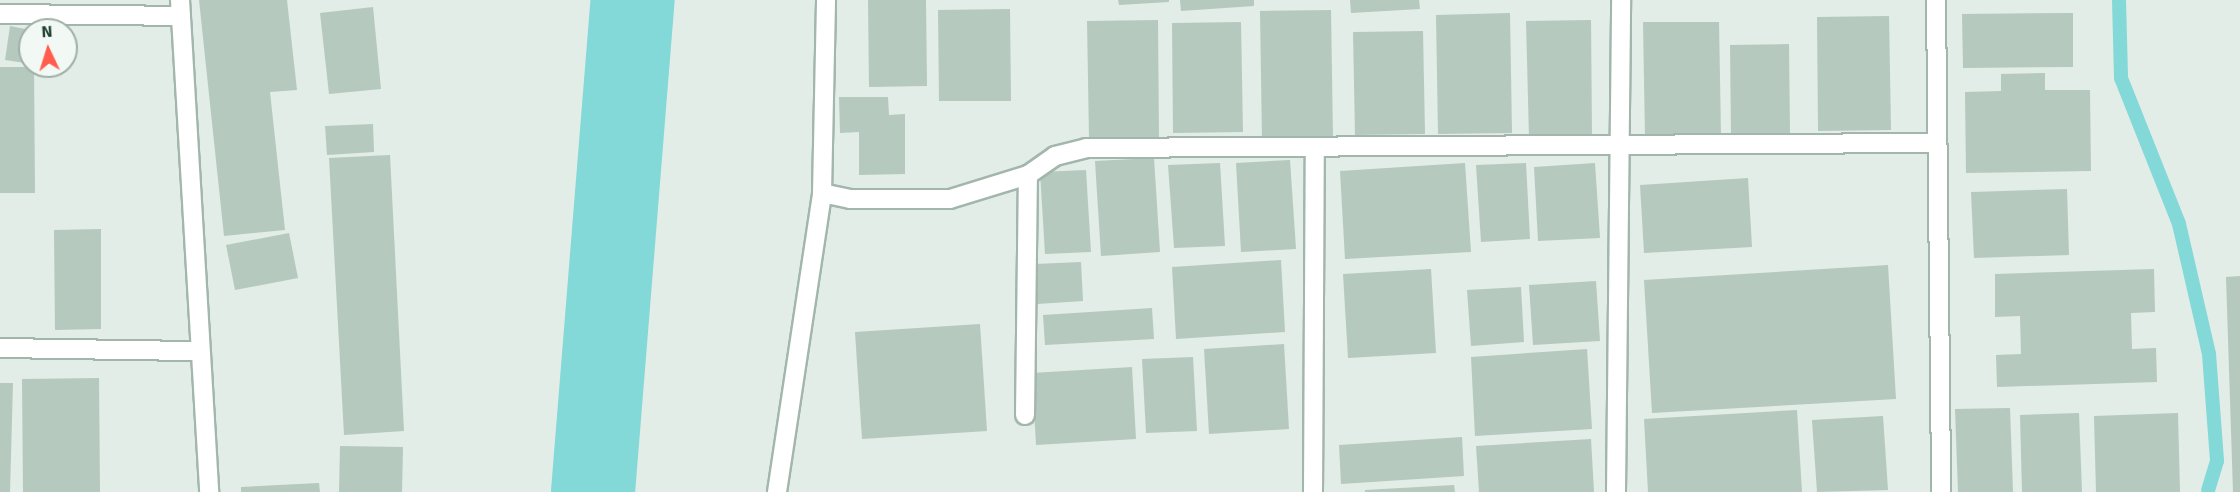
<!DOCTYPE html>
<html>
<head>
<meta charset="utf-8">
<style>
	body { margin:0 }
	#map { position:relative; width:2240px; height:492px; overflow:hidden; background:#e1ede6; font-family:Signika,sans-serif }
	div>[style] { position:absolute }
	.stream>* { height:14px; margin:-7px; padding:0 7px; transform-origin:7px; border-radius:7px; background:#83d8d8 }
	.river>* { height:84px; margin:-42px; padding:0 42px; transform-origin:42px; border-radius:42px; background:#83d8d8 }
	.building>* { inset:0; background:#b6c9be }
	.roads { filter:drop-shadow(2px 0 #a3b6ac) drop-shadow(-2px 0 #a3b6ac) drop-shadow(0 2px #a3b6ac) drop-shadow(0 -2px #a3b6ac) }
	.street>* { height:18px; margin:-9px; padding:0 9px; transform-origin:9px; border-radius:9px; background:#fff }
	span { translate:-50% -50%; white-space:nowrap; text-align:center; line-height:1.15; -webkit-text-stroke:6px #f2f9f5; paint-order:stroke }
	.north { position:absolute; left:18px; top:18px; width:60px; height:60px; box-sizing:border-box; background:#f2f9f5; border:2px solid #9eafa7; border-radius:50%; rotate:356deg; font-size:16px; font-weight:700; line-height:24px; text-align:center; color:#1f4032 }
	.north::after { content:''; display:block; margin:auto; width:21px; height:27px; background:#ff5e4e; clip-path:polygon(50% 0,100% 100%,50% 72%,0 100%) }
</style>
</head>
<body>
<div id="map">
	<div class="stream">
		<i style="left:2119px;top:0;width:78px;rotate:88.5deg"></i>
		<i style="left:2121px;top:78px;width:157px;rotate:68.3deg"></i>
		<i style="left:2179px;top:224px;width:133px;rotate:77deg"></i>
		<i style="left:2209px;top:354px;width:107px;rotate:85.7deg"></i>
		<i style="left:2217px;top:461px;width:30px;rotate:107deg"></i>
	</div>
	<div class="river">
		<i style="left:593px;top:492px;width:494px;rotate:-85.4deg"></i>
	</div>
	<div class="building">
		<i style="clip-path:polygon(199px 0,287px 0,297px 90px,270px 92px,285px 230px,224px 236px)"></i>
		<i style="clip-path:polygon(868px 0,926px 0,927px 86px,869px 87px)"></i>
		<i style="clip-path:polygon(1118px 0,1169px 0,1169px 2px,1119px 5px)"></i>
		<i style="clip-path:polygon(1180px 0,1254px 0,1254px 6px,1181px 11px)"></i>
		<i style="clip-path:polygon(1350px 0,1419px 0,1420px 9px,1351px 13px)"></i>
		<i style="clip-path:polygon(373px 7px,381px 89px,329px 94px,320px 13px)"></i>
		<i style="clip-path:polygon(1010px 9px,1011px 101px,939px 101px,938px 10px)"></i>
		<i style="clip-path:polygon(1331px 10px,1333px 139px,1262px 140px,1260px 11px)"></i>
		<i style="clip-path:polygon(1510px 13px,1512px 133px,1438px 134px,1436px 15px)"></i>
		<i style="clip-path:polygon(2073px 13px,2073px 67px,1963px 68px,1962px 14px)"></i>
		<i style="clip-path:polygon(1889px 16px,1891px 130px,1818px 131px,1817px 17px)"></i>
		<i style="clip-path:polygon(1158px 20px,1159px 137px,1089px 137px,1087px 21px)"></i>
		<i style="clip-path:polygon(1591px 20px,1592px 137px,1529px 138px,1526px 21px)"></i>
		<i style="clip-path:polygon(1241px 22px,1243px 132px,1173px 133px,1172px 23px)"></i>
		<i style="clip-path:polygon(1643px 22px,1719px 22px,1721px 136px,1645px 137px)"></i>
		<i style="clip-path:polygon(10px 26px,30px 30px,25px 63px,5px 60px)"></i>
		<i style="clip-path:polygon(1423px 31px,1425px 134px,1355px 135px,1353px 32px)"></i>
		<i style="clip-path:polygon(1789px 44px,1790px 133px,1731px 134px,1730px 45px)"></i>
		<i style="clip-path:polygon(0 67px,34px 67px,35px 193px,0 193px)"></i>
		<i style="clip-path:polygon(2045px 73px,2045px 90px,2090px 90px,2091px 171px,1966px 173px,1965px 92px,2001px 91px,2001px 74px)"></i>
		<i style="clip-path:polygon(839px 97px,888px 97px,889px 115px,905px 114px,905px 174px,859px 175px,859px 132px,840px 133px)"></i>
		<i style="clip-path:polygon(373px 124px,374px 152px,327px 155px,325px 126px)"></i>
		<i style="clip-path:polygon(390px 155px,404px 431px,344px 435px,329px 158px)"></i>
		<i style="clip-path:polygon(1154px 158px,1160px 252px,1101px 256px,1095px 161px)"></i>
		<i style="clip-path:polygon(1290px 160px,1296px 249px,1241px 252px,1236px 163px)"></i>
		<i style="clip-path:polygon(1220px 163px,1225px 246px,1174px 248px,1168px 165px)"></i>
		<i style="clip-path:polygon(1465px 163px,1471px 252px,1345px 259px,1340px 171px)"></i>
		<i style="clip-path:polygon(1526px 163px,1530px 239px,1481px 242px,1476px 165px)"></i>
		<i style="clip-path:polygon(1595px 163px,1600px 238px,1538px 241px,1534px 167px)"></i>
		<i style="clip-path:polygon(1086px 170px,1091px 252px,1045px 254px,1040px 172px)"></i>
		<i style="clip-path:polygon(1748px 178px,1752px 247px,1644px 253px,1640px 185px)"></i>
		<i style="clip-path:polygon(2067px 189px,2069px 255px,1974px 258px,1971px 192px)"></i>
		<i style="clip-path:polygon(101px 229px,101px 329px,55px 330px,54px 230px)"></i>
		<i style="clip-path:polygon(289px 233px,298px 278px,235px 290px,226px 245px)"></i>
		<i style="clip-path:polygon(1281px 260px,1285px 332px,1176px 339px,1172px 267px)"></i>
		<i style="clip-path:polygon(1081px 262px,1083px 301px,1037px 304px,1035px 264px)"></i>
		<i style="clip-path:polygon(1888px 265px,1896px 399px,1652px 413px,1644px 280px)"></i>
		<i style="clip-path:polygon(1431px 269px,1436px 353px,1348px 358px,1343px 274px)"></i>
		<i style="clip-path:polygon(2154px 269px,2155px 312px,2131px 313px,2132px 349px,2156px 348px,2157px 382px,1997px 387px,1996px 355px,2021px 354px,2020px 316px,1995px 317px,1995px 274px)"></i>
		<i style="clip-path:polygon(2240px 276px,2240px 492px,2233px 492px,2226px 277px)"></i>
		<i style="clip-path:polygon(1596px 281px,1600px 341px,1533px 345px,1529px 285px)"></i>
		<i style="clip-path:polygon(1521px 287px,1524px 342px,1471px 346px,1467px 290px)"></i>
		<i style="clip-path:polygon(1152px 308px,1154px 339px,1045px 345px,1043px 315px)"></i>
		<i style="clip-path:polygon(980px 324px,987px 431px,862px 439px,855px 332px)"></i>
		<i style="clip-path:polygon(1284px 344px,1289px 429px,1209px 434px,1204px 349px)"></i>
		<i style="clip-path:polygon(1587px 349px,1592px 429px,1475px 436px,1471px 357px)"></i>
		<i style="clip-path:polygon(1193px 357px,1197px 431px,1146px 433px,1142px 359px)"></i>
		<i style="clip-path:polygon(1132px 367px,1136px 439px,1036px 445px,1032px 373px)"></i>
		<i style="clip-path:polygon(99px 378px,100px 492px,23px 492px,22px 379px)"></i>
		<i style="clip-path:polygon(0 383px,13px 383px,10px 492px,0 492px)"></i>
		<i style="clip-path:polygon(2010px 408px,2013px 492px,1958px 492px,1955px 409px)"></i>
		<i style="clip-path:polygon(1797px 410px,1802px 492px,1648px 492px,1644px 419px)"></i>
		<i style="clip-path:polygon(2079px 413px,2082px 492px,2022px 492px,2020px 415px)"></i>
		<i style="clip-path:polygon(2178px 413px,2180px 492px,2096px 492px,2094px 416px)"></i>
		<i style="clip-path:polygon(1883px 416px,1888px 490px,1817px 492px,1812px 420px)"></i>
		<i style="clip-path:polygon(1462px 437px,1464px 476px,1341px 484px,1339px 445px)"></i>
		<i style="clip-path:polygon(1591px 439px,1594px 492px,1479px 492px,1476px 446px)"></i>
		<i style="clip-path:polygon(340px 446px,403px 447px,402px 492px,339px 492px)"></i>
		<i style="clip-path:polygon(319px 483px,320px 492px,241px 492px,241px 487px)"></i>
		<i style="clip-path:polygon(1454px 485px,1455px 492px,1365px 492px,1365px 490px)"></i>
	</div>
	<div class="roads">
		<div class="street">
			<i style="left:180px;top:0;width:493px;rotate:86.6deg"></i>
			<i style="left:1936px;top:0;width:492px;rotate:89.4deg"></i>
			<i style="left:0;top:14px;width:181px;rotate:0.6deg"></i>
			<i style="left:822px;top:193px;width:29px;rotate:12deg"></i>
			<i style="left:850px;top:199px;width:100px"></i>
			<i style="left:950px;top:199px;width:82px;rotate:-17.1deg"></i>
			<i style="left:1028px;top:175px;width:33px;rotate:-35deg"></i>
			<i style="left:1055px;top:156px;width:32px;rotate:-14deg"></i>
			<i style="left:1086px;top:148px;width:851px;rotate:-0.34deg"></i>
			<i style="left:0;top:348px;width:197px;rotate:0.9deg"></i>
			<i style="left:1025px;top:415px;width:240px;rotate:-89.3deg"></i>
			<i style="left:777px;top:492px;width:302px;rotate:-81.4deg"></i>
			<i style="left:822px;top:193px;width:193px;rotate:-88.8deg"></i>
			<i style="left:1313px;top:492px;width:345px;rotate:-89.7deg"></i>
			<i style="left:1616px;top:492px;width:492px;rotate:-89.4deg"></i>
		</div>
	</div>
	<div class="north">N</div>
</div>
</body>
</html>
